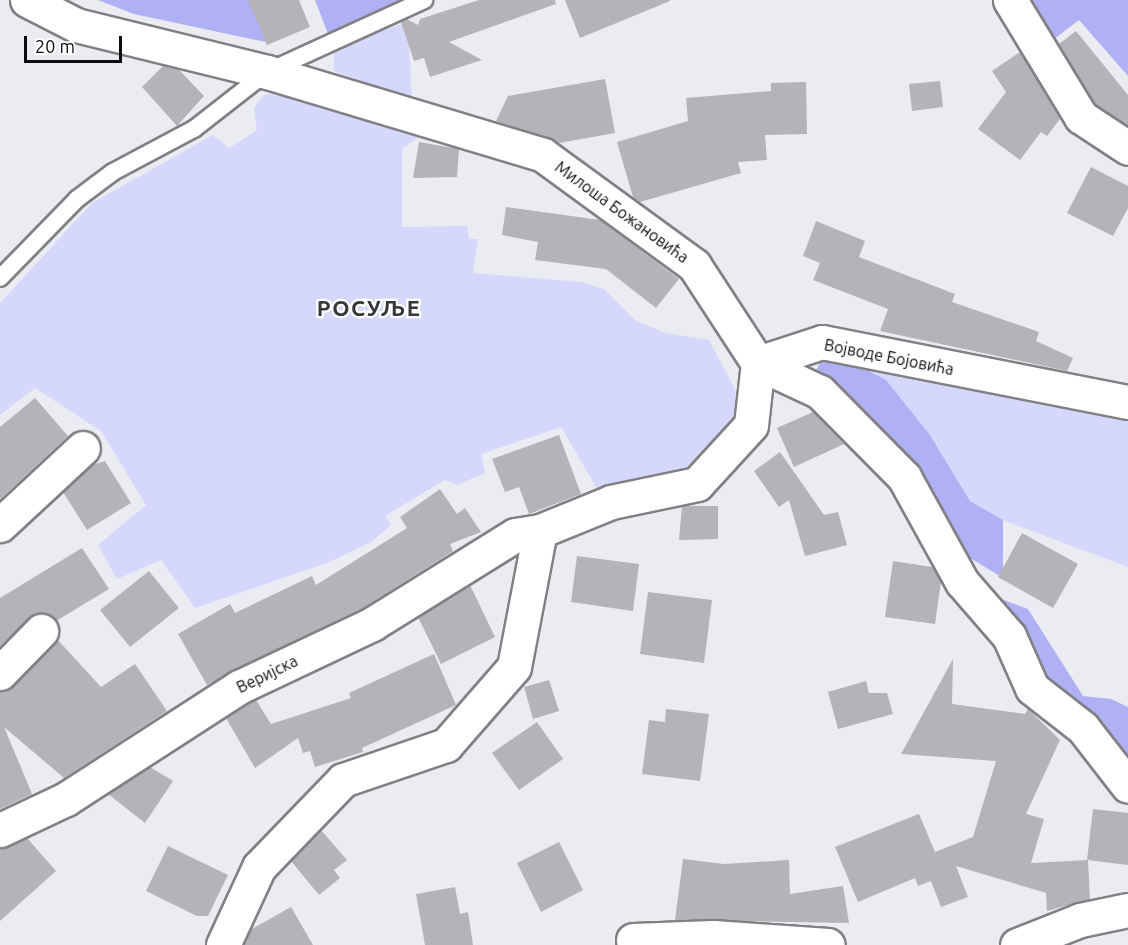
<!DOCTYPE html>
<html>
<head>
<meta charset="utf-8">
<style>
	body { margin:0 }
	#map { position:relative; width:1128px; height:945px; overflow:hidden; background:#ebecf1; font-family:Ubuntu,sans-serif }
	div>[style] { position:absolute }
	.green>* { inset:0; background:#d6d7fc }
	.forest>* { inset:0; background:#b0b0f5 }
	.building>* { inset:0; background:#b5b2b8 }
	.roads { filter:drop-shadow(2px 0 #808085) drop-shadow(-2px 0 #808085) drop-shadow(0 2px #808085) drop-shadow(0 -2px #808085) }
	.lane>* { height:16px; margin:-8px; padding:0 8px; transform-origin:8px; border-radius:8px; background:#fff }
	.street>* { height:33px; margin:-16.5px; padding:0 16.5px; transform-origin:16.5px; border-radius:16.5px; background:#fff }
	span { translate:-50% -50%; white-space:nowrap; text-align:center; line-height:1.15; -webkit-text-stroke:4.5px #fff; paint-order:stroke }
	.street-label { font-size:16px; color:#0c0c0e }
	.district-label { font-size:22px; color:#36373b; font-weight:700; letter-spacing:1.5px }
	.scale { position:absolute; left:24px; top:36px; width:98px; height:27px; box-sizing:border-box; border:3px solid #0c0c0e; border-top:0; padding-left:8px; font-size:18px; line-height:21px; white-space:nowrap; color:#0c0c0e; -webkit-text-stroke:4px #fff; paint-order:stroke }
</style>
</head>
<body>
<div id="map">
	<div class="green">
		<i style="clip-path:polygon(408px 22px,412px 102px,334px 71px,334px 47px)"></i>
		<i style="clip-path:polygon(280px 93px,425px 132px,402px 149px,402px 227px,467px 226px,469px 239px,478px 239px,473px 273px,580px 282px,604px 289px,636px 321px,666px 333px,709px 340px,734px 387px,741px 416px,692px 473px,599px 492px,561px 427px,481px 454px,485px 473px,457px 485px,445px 480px,385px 516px,391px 525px,371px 542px,327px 563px,195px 608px,161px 560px,117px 579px,98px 545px,146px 505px,101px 431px,35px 388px,0 415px,0 303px,92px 203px,213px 135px,229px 148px,257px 130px,254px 108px,264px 95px)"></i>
		<i style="clip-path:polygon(826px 348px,1128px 421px,1128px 567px,1003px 520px,970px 501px,930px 435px,886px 380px)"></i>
	</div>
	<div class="forest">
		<i style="clip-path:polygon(98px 0,254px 0,266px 42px,134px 14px)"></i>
		<i style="clip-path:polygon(315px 0,402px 0,328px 34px)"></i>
		<i style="clip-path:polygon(1027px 0,1128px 0,1128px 76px,1079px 20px,1049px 43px)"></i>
		<i style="clip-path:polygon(826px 348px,886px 380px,930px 435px,970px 501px,1003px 520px,1003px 578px,967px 556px,908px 471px,813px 378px)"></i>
		<i style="clip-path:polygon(996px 597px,1028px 609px,1083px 696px,1111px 699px,1128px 707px,1128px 768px,1040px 682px)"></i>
	</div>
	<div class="building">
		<i style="clip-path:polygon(248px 0,299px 0,310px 27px,267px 45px)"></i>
		<i style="clip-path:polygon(479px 0,555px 0,556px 4px,449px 42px,482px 60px,430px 77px,424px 58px,414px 61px,401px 22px,407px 19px,418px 25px,420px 19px)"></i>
		<i style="clip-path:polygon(565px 0,670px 0,670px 1px,580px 38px)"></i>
		<i style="clip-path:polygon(1076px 31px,1128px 95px,1128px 126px,1095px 104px,1059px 44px)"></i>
		<i style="clip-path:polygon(1020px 52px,1060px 119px,1047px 136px,1041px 132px,1020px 160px,978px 129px,1006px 92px,992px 71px)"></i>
		<i style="clip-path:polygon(163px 66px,179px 70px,204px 96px,177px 126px,142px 87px)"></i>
		<i style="clip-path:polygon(605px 79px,615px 133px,559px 143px,496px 121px,508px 96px)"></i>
		<i style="clip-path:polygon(940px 81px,943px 107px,912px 111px,909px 84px)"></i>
		<i style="clip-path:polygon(806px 82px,807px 134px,765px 135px,767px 160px,738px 162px,741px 173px,640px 202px,633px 197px,617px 142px,688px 121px,686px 98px,771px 91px,771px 83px)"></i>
		<i style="clip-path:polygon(419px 142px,459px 149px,457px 177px,413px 178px)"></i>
		<i style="clip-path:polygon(1091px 167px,1128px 186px,1128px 208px,1113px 236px,1067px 213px)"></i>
		<i style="clip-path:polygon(506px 207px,600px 220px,679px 279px,656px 308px,606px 269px,535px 260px,538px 242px,502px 235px)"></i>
		<i style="clip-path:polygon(816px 221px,865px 241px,859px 257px,955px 294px,952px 302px,1039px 332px,1036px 341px,1073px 358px,1067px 371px,880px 331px,888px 309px,813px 280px,820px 263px,803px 256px)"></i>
		<i style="clip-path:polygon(35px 398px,68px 436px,0 499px,0 427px)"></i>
		<i style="clip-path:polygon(813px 412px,844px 444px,794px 467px,777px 428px)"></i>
		<i style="clip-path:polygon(559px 435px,581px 494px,529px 514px,519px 487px,505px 492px,492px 459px)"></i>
		<i style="clip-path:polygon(780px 452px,824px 515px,838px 512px,847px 545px,805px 556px,789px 500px,779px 507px,754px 471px)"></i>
		<i style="clip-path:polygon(105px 461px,131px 503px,87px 530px,63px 492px,92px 465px)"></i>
		<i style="clip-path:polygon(440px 489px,457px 514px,465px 508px,481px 532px,450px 544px,453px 551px,363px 608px,207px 685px,178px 634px,230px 604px,235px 613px,312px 576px,316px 585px,407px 528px,400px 517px)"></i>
		<i style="clip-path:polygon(682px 506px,718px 506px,718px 539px,679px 540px)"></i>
		<i style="clip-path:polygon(1022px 533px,1078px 564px,1053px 608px,998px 577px)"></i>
		<i style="clip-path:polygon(82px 548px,109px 589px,56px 621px,46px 613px,35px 613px,0 646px,0 598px)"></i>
		<i style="clip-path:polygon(577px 556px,639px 564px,633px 611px,571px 602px)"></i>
		<i style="clip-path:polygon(893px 561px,932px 567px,941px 582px,935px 624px,885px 617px)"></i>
		<i style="clip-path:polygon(149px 571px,179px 608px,130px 647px,100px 610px)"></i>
		<i style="clip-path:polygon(470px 585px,495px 637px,441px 664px,418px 617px)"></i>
		<i style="clip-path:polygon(648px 592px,712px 600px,704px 663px,640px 654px)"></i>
		<i style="clip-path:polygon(57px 639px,101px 687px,135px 664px,167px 711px,64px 778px,4px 727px,32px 794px,0 809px,0 691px,13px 686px)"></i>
		<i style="clip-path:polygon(434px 654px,456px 705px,362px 748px,363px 752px,315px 767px,310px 751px,303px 753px,298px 738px,255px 768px,226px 718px,256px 700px,271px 724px,351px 698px,349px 693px)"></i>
		<i style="clip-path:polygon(953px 659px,952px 704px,1025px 714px,1028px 709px,1060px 740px,1026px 814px,1044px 819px,1031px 863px,1088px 860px,1090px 899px,1047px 911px,1046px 893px,956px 866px,968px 897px,941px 907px,931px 881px,918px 886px,915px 878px,858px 902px,835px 847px,919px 814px,935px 852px,973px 837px,996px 761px,901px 754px)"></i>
		<i style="clip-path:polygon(549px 680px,559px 711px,533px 719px,524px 687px)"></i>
		<i style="clip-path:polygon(866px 681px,869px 693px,887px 693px,893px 714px,838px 729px,828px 692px)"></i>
		<i style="clip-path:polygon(666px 709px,709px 714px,700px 781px,642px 774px,649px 720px,665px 722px)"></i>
		<i style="clip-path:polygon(537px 722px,563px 759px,519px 790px,492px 753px)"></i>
		<i style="clip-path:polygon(150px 767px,173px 781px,145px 823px,108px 794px)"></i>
		<i style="clip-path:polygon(1093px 809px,1128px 813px,1128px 865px,1087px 860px)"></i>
		<i style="clip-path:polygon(321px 830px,347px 860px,334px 870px,340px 878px,319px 895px,291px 861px)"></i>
		<i style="clip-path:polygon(27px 838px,56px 871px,0 921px,0 848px)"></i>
		<i style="clip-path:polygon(559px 842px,583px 890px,541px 912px,517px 863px)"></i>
		<i style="clip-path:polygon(168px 846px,228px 875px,208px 916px,197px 916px,146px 891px)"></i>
		<i style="clip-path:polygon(683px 859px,724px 864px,789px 860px,790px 894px,843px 886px,849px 923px,675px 920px)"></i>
		<i style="clip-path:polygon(455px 887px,460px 914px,468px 912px,473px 945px,425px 945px,416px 894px)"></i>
		<i style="clip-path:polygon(291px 907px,313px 945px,244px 945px,250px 930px)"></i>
	</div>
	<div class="roads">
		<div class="lane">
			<i style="left:0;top:278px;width:110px;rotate:-45.7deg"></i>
			<i style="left:77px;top:199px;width:45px;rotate:-36.9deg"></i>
			<i style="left:113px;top:172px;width:92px;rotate:-28deg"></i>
			<i style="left:194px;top:129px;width:93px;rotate:-38deg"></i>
			<i style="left:267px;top:72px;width:173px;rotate:-24.6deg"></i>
		</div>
		<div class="street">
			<i style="left:27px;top:0;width:55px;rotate:27deg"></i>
			<i style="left:76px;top:25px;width:197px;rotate:13.8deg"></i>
			<i style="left:267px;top:72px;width:288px;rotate:16.7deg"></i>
			<i style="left:543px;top:155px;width:187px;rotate:36.1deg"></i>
			<i style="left:694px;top:265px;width:117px;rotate:56.9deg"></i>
			<i style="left:758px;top:363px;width:68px;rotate:25.1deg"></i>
			<i style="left:820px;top:392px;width:120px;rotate:45.3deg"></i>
			<i style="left:904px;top:477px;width:120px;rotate:61.1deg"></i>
			<i style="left:962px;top:582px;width:72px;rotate:49deg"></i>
			<i style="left:1009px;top:636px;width:57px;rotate:66.1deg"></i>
			<i style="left:1032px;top:688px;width:65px;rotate:38.1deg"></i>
			<i style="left:1083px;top:728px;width:73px;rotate:52.2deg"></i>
			<i style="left:1010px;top:0;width:137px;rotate:58.7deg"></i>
			<i style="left:1081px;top:117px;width:56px;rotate:33.4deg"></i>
			<i style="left:0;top:525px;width:113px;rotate:-42.9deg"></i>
			<i style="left:0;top:673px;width:59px;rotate:-45.7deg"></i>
			<i style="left:0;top:830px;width:73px;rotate:-25.2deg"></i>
			<i style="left:66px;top:799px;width:206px;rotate:-32.9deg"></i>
			<i style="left:239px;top:687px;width:147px;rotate:-25.3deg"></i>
			<i style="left:372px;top:624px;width:168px;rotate:-31.9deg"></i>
			<i style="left:515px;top:535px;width:25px;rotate:-9deg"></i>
			<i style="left:633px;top:940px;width:80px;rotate:-2.1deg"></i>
			<i style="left:713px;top:937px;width:115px;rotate:4deg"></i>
			<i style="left:223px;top:945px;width:86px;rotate:-65.2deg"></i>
			<i style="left:259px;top:867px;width:121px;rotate:-46deg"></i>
			<i style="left:343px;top:780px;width:109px;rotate:-18.8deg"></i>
			<i style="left:446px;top:745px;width:103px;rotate:-48.9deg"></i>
			<i style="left:514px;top:667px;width:138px;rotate:-79.2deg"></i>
			<i style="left:540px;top:531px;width:77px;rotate:-22.2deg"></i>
			<i style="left:611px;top:502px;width:88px;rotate:-11.8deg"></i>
			<i style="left:697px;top:484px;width:80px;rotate:-47.5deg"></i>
			<i style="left:751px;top:425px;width:62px;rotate:-83.6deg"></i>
			<i style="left:758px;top:363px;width:67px;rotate:-18.2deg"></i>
			<i style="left:822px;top:342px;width:312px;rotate:11.1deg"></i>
			<i style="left:1017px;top:945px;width:68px;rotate:-21.6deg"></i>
			<i style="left:1080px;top:920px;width:49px;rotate:-11.8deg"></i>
		</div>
	</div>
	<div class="street-label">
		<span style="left:622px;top:212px;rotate:36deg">Милоша Божановића</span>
		<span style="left:889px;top:357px;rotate:11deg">Војводе Бојовића</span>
		<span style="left:267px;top:674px;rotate:-26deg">Веријска</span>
	</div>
	<div class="district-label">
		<span style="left:369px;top:308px">РОСУЉЕ</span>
	</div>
	<div class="scale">20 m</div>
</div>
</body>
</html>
